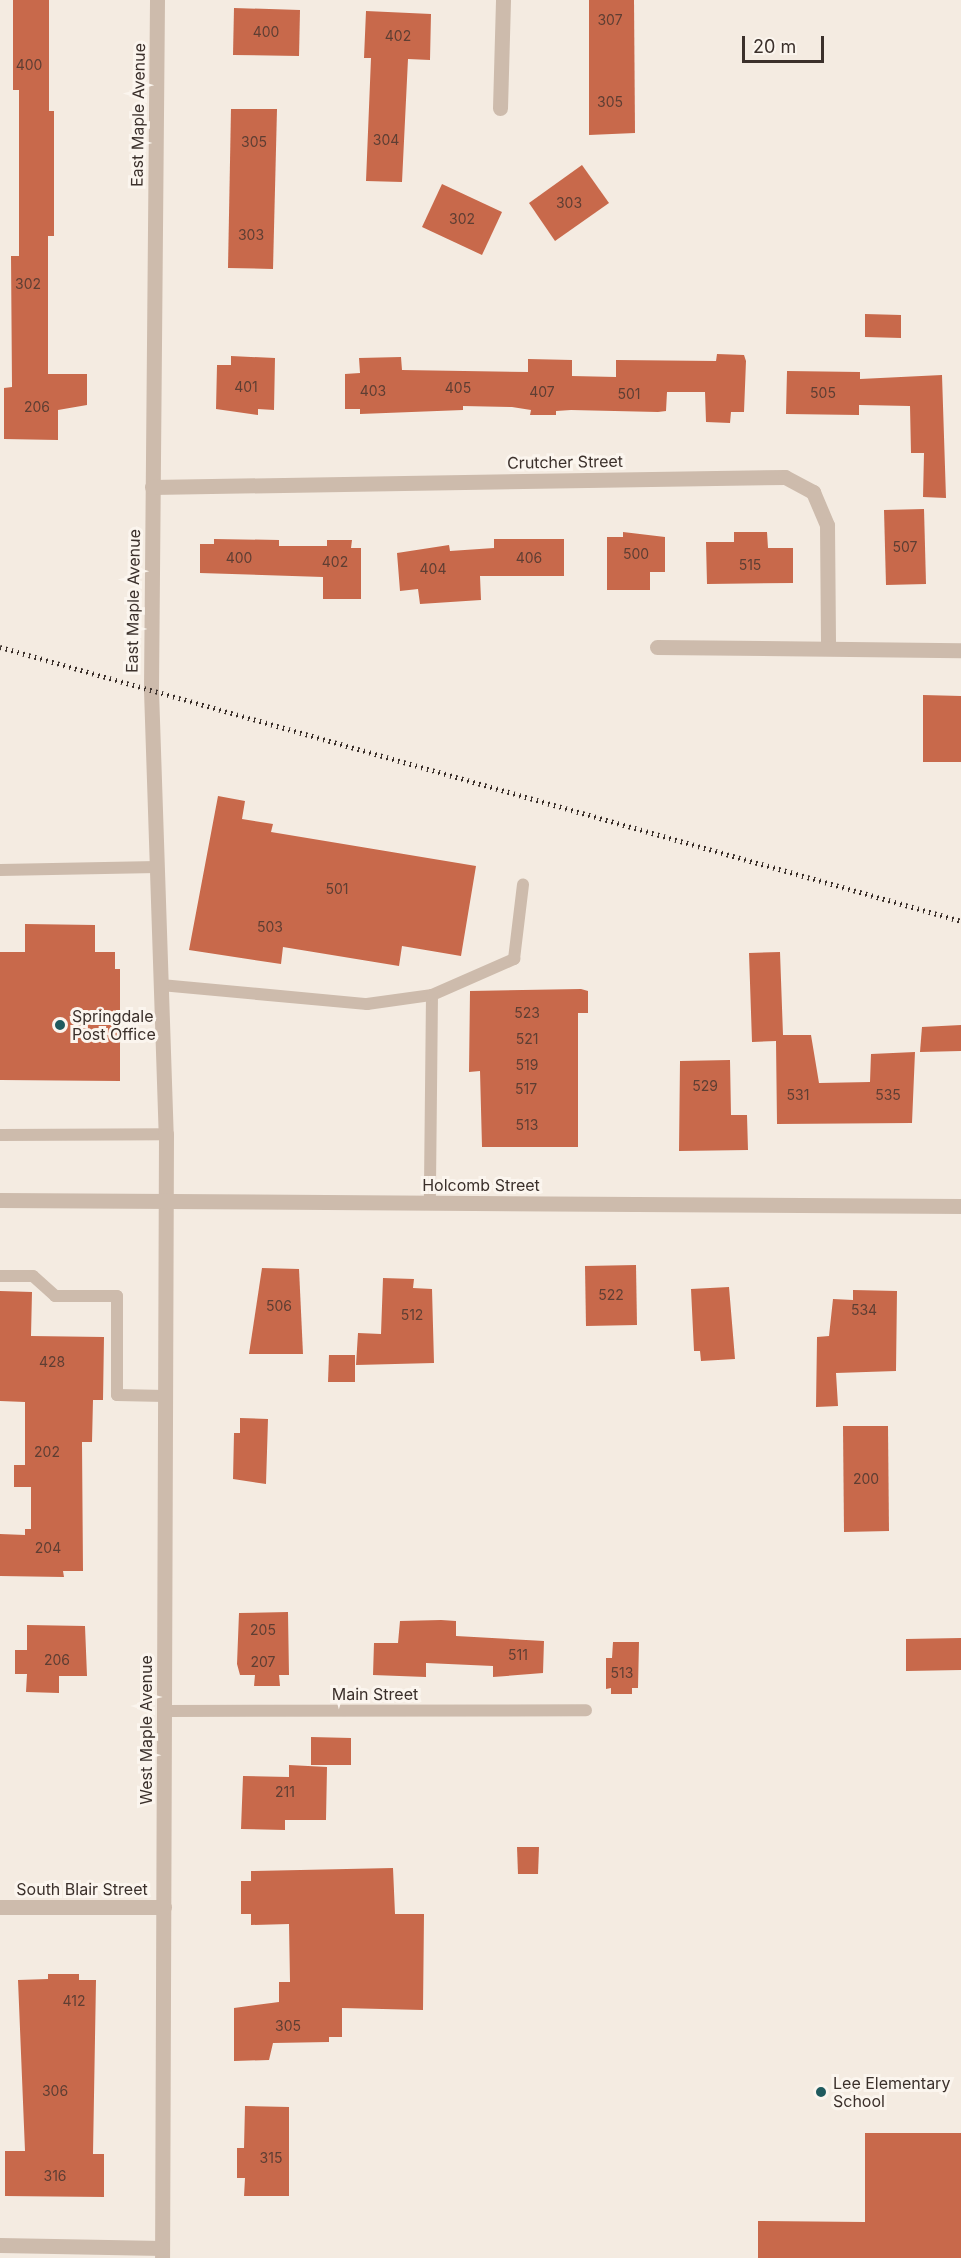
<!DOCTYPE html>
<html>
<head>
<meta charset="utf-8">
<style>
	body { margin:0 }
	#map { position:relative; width:961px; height:2258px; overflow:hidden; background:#f4ebe1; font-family:Inter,sans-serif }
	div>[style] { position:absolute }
	.building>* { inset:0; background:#c8694b }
	.service>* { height:12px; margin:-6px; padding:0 6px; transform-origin:6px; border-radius:6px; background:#cdbbac }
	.minor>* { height:15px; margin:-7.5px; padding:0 7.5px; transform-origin:7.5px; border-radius:7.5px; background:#cdbbac }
	.tertiary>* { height:15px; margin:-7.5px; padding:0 7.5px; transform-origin:7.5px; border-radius:7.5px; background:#cdbbac }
	.rail>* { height:4.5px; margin-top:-2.25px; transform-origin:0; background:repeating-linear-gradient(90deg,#3b302b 0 1.5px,transparent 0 6px) }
	.dots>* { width:16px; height:16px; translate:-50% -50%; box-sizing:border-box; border:3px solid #fbf5ee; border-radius:50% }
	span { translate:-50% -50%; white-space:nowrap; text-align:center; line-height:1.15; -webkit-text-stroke:6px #fbf5ee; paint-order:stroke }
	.number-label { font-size:14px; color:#5e3e33 }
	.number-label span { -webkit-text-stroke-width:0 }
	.street-label { font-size:16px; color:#3b302b }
	.poi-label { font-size:16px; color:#3b302b }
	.left { translate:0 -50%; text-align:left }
	.scale { position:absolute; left:742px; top:36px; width:82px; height:27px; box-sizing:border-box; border:3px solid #3b302b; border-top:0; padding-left:8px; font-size:18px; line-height:21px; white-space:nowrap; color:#3b302b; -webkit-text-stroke:4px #fbf5ee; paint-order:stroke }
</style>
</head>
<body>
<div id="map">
	<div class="building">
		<i style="clip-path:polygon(13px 0,49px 0,49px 111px,54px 111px,54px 236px,48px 236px,48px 374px,87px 374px,87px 405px,58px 410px,58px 440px,4px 439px,4px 388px,12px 387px,11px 256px,19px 256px,19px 90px,13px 90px)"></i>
		<i style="clip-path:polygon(589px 0,634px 0,635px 133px,589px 135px)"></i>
		<i style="clip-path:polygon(234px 8px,300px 10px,299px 56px,233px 55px)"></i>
		<i style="clip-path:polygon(366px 11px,431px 14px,430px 60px,408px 59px,402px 182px,366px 181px,371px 58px,364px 58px)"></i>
		<i style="clip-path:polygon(231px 109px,277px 109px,273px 269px,228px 268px)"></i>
		<i style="clip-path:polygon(582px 165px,609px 203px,555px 241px,529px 203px)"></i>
		<i style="clip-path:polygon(442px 184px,502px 212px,482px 255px,422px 227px)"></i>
		<i style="clip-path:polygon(865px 314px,901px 315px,901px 338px,865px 337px)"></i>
		<i style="clip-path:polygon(717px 354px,744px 355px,746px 361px,744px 412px,731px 412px,730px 423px,706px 422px,705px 392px,667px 392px,666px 411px,658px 412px,571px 410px,556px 411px,556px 415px,530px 415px,531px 410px,512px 407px,463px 406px,463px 410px,360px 414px,360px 409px,345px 409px,345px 374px,360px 373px,359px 358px,401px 357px,402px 370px,528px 372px,528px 359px,572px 360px,572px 376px,616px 377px,616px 360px,716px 361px)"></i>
		<i style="clip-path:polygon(231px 356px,275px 358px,274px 410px,258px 409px,258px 415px,216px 409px,217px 365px,231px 365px)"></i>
		<i style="clip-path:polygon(787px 371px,860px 372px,860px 379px,942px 375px,946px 498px,923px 497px,924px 453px,911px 453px,910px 406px,859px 405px,859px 415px,786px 414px)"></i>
		<i style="clip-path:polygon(924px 509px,926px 584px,886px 585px,884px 510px)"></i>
		<i style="clip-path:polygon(623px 532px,665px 537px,665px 572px,650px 572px,650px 590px,607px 590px,607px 537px,623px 537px)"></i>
		<i style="clip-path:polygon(734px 532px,767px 532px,768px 548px,793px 548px,793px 583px,707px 584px,706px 542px,734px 542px)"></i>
		<i style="clip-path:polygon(214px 539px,279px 540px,279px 546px,327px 546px,327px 540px,352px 540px,351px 548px,361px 548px,361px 599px,323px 599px,323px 577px,200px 573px,200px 544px,214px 544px)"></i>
		<i style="clip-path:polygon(494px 539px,564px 539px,564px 576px,480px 576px,481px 600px,420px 604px,418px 589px,400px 591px,397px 553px,449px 545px,450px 551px,494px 548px)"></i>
		<i style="clip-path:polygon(923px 695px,961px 696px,961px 762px,923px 762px)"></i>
		<i style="clip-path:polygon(218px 796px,245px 801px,242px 819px,273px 824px,271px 832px,476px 866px,461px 956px,402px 946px,399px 966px,283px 947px,281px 964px,189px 950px)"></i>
		<i style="clip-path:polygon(25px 924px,95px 925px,95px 952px,115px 952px,115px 969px,120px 969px,120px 1081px,0 1080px,0 952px,25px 952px)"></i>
		<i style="clip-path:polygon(780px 952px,783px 1035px,811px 1035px,819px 1083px,870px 1082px,871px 1054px,915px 1052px,912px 1123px,777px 1124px,776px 1041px,752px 1042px,749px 953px)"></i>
		<i style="clip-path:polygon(581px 989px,588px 991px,588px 1013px,578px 1013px,578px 1147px,482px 1147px,480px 1071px,469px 1072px,470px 991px)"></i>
		<i style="clip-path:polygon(961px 1025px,961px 1051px,920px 1052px,922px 1027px)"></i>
		<i style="clip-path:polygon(730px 1060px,731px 1115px,747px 1115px,748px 1150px,679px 1151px,680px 1061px)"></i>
		<i style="clip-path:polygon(636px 1265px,637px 1325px,586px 1326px,585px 1266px)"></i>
		<i style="clip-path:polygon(262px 1268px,299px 1269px,303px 1354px,249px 1354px)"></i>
		<i style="clip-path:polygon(383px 1278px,414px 1279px,413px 1288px,432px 1289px,434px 1363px,356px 1365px,358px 1333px,381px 1334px)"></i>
		<i style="clip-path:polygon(729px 1287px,735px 1359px,701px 1361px,700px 1351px,694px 1351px,691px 1289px)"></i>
		<i style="clip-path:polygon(853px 1290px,897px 1291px,896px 1371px,836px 1373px,838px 1406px,816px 1407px,817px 1337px,829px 1336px,833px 1299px,853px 1300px)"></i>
		<i style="clip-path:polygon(0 1291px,32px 1292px,31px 1336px,104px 1337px,103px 1400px,93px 1400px,92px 1442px,82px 1442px,83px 1571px,63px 1571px,64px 1577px,0 1576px,0 1534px,25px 1535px,25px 1529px,31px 1529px,31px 1487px,14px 1487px,14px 1465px,25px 1465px,25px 1402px,0 1401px)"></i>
		<i style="clip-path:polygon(329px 1355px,355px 1355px,355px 1382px,328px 1382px)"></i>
		<i style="clip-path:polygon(240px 1418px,268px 1419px,266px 1484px,233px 1479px,234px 1433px,240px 1433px)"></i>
		<i style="clip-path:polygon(843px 1426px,888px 1426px,889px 1531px,844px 1532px)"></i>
		<i style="clip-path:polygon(288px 1612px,289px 1675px,279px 1675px,280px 1686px,254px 1686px,255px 1675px,240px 1675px,237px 1664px,239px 1613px)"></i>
		<i style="clip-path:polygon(441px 1620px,456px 1621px,456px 1636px,544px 1641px,543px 1673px,493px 1677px,493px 1666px,426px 1663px,426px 1677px,373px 1675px,374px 1643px,398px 1643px,400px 1621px)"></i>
		<i style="clip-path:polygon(27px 1625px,85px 1626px,87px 1676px,59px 1676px,59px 1693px,26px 1692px,27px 1674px,15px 1674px,15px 1650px,27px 1650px)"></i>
		<i style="clip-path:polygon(961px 1638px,961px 1670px,906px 1671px,906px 1639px)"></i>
		<i style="clip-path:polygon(613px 1642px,639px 1642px,638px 1688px,632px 1688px,632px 1694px,611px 1694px,611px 1688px,606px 1689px,606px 1658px,612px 1658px)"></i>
		<i style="clip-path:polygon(311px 1737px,351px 1738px,351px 1765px,311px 1765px)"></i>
		<i style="clip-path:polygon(289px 1765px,327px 1767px,326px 1820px,285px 1820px,285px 1830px,241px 1829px,243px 1776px,289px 1777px)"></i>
		<i style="clip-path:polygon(517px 1847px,539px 1847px,538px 1874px,518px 1874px)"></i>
		<i style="clip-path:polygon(393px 1868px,395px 1914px,424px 1914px,423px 2010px,342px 2008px,342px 2037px,329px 2037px,329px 2042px,273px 2043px,269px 2060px,234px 2061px,234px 2008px,279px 2002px,279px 1982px,290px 1982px,289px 1924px,251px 1925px,251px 1914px,241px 1914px,241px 1881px,251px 1881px,251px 1871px)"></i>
		<i style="clip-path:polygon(48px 1974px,79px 1974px,79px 1980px,96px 1980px,93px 2154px,104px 2154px,104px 2197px,5px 2196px,5px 2151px,25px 2151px,18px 1980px,48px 1979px)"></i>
		<i style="clip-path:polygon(245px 2106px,289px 2107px,289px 2196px,244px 2196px,245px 2178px,237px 2178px,237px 2148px,244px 2148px)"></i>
		<i style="clip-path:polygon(865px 2133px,961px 2133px,961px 2258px,758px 2258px,758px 2221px,865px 2222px)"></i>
	</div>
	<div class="service">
		<i style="left:0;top:870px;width:157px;rotate:-1.1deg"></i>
		<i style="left:161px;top:985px;width:207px;rotate:5.3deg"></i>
		<i style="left:367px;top:1004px;width:66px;rotate:-7.9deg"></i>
		<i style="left:432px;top:995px;width:208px;rotate:90.6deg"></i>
		<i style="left:432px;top:995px;width:90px;rotate:-23.7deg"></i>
		<i style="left:514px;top:959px;width:75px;rotate:-83.1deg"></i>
		<i style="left:0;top:1135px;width:166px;rotate:-0.3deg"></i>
		<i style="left:0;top:1276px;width:33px"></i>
		<i style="left:33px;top:1276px;width:30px;rotate:42deg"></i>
		<i style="left:55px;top:1296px;width:62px"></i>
		<i style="left:117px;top:1296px;width:99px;rotate:90deg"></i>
		<i style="left:117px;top:1395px;width:48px;rotate:1.2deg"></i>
		<i style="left:164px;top:1711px;width:422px;rotate:-0.1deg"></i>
	</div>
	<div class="minor">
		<i style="left:157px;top:0;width:690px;rotate:90.5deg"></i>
		<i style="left:151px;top:690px;width:444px;rotate:88.1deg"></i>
		<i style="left:166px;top:1134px;width:1124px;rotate:90.2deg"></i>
		<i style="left:500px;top:108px;width:108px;rotate:-88.4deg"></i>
		<i style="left:152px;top:487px;width:633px;rotate:-0.91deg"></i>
		<i style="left:785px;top:477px;width:32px;rotate:28deg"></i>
		<i style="left:813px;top:492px;width:36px;rotate:67deg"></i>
		<i style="left:827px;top:525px;width:123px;rotate:89.5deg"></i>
		<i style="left:657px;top:647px;width:304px;rotate:0.6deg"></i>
		<i style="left:0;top:1907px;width:164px"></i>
		<i style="left:0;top:2245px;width:162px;rotate:1.1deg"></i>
	</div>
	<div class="tertiary">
		<i style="left:0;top:1200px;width:961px;rotate:0.36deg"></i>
	</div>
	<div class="rail">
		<i style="left:0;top:647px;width:999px;rotate:15.91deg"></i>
	</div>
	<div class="dots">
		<i style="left:60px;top:1025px;background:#1f5a5e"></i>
		<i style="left:821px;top:2092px;background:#1f5a5e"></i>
	</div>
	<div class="number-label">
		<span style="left:610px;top:20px">307</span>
		<span style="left:266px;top:32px">400</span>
		<span style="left:398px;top:36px">402</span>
		<span style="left:29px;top:65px">400</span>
		<span style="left:610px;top:102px">305</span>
		<span style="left:386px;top:140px">304</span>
		<span style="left:254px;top:142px">305</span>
		<span style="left:569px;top:203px">303</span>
		<span style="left:462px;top:219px">302</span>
		<span style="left:251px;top:235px">303</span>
		<span style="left:28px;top:284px">302</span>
		<span style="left:246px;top:387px">401</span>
		<span style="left:458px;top:388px">405</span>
		<span style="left:373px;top:391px">403</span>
		<span style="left:542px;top:392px">407</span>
		<span style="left:823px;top:393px">505</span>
		<span style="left:629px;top:394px">501</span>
		<span style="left:37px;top:407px">206</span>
		<span style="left:905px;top:547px">507</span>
		<span style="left:636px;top:554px">500</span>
		<span style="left:239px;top:558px">400</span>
		<span style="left:529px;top:558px">406</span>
		<span style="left:335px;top:562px">402</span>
		<span style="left:750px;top:565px">515</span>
		<span style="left:433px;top:569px">404</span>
		<span style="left:337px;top:889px">501</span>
		<span style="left:270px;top:927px">503</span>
		<span style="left:527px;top:1013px">523</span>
		<span style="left:527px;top:1039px">521</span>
		<span style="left:527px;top:1065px">519</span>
		<span style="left:705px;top:1086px">529</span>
		<span style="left:526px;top:1089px">517</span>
		<span style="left:798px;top:1095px">531</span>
		<span style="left:888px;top:1095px">535</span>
		<span style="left:527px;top:1125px">513</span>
		<span style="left:611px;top:1295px">522</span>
		<span style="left:279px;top:1306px">506</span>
		<span style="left:864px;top:1310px">534</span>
		<span style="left:412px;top:1315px">512</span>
		<span style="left:52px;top:1362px">428</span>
		<span style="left:47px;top:1452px">202</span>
		<span style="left:866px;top:1479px">200</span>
		<span style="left:48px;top:1548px">204</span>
		<span style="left:263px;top:1630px">205</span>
		<span style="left:518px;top:1655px">511</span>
		<span style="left:57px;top:1660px">206</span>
		<span style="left:263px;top:1662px">207</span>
		<span style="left:622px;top:1673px">513</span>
		<span style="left:285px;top:1792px">211</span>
		<span style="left:74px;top:2001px">412</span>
		<span style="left:288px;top:2026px">305</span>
		<span style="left:55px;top:2091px">306</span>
		<span style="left:271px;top:2158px">315</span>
		<span style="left:55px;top:2176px">316</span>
	</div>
	<div class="street-label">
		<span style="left:138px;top:115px;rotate:-89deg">East Maple Avenue</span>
		<span style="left:565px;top:462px;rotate:-1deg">Crutcher Street</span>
		<span style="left:133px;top:601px;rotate:-89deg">East Maple Avenue</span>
		<span style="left:481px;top:1185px">Holcomb Street</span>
		<span style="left:375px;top:1694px">Main Street</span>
		<span style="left:146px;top:1730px;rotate:-90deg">West Maple Avenue</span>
		<span style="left:82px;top:1889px">South Blair Street</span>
	</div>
	<div class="poi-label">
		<span class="left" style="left:72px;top:1025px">Springdale<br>Post Office</span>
		<span class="left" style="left:833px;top:2092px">Lee Elementary<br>School</span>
	</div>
	<div class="scale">20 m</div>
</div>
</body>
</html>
